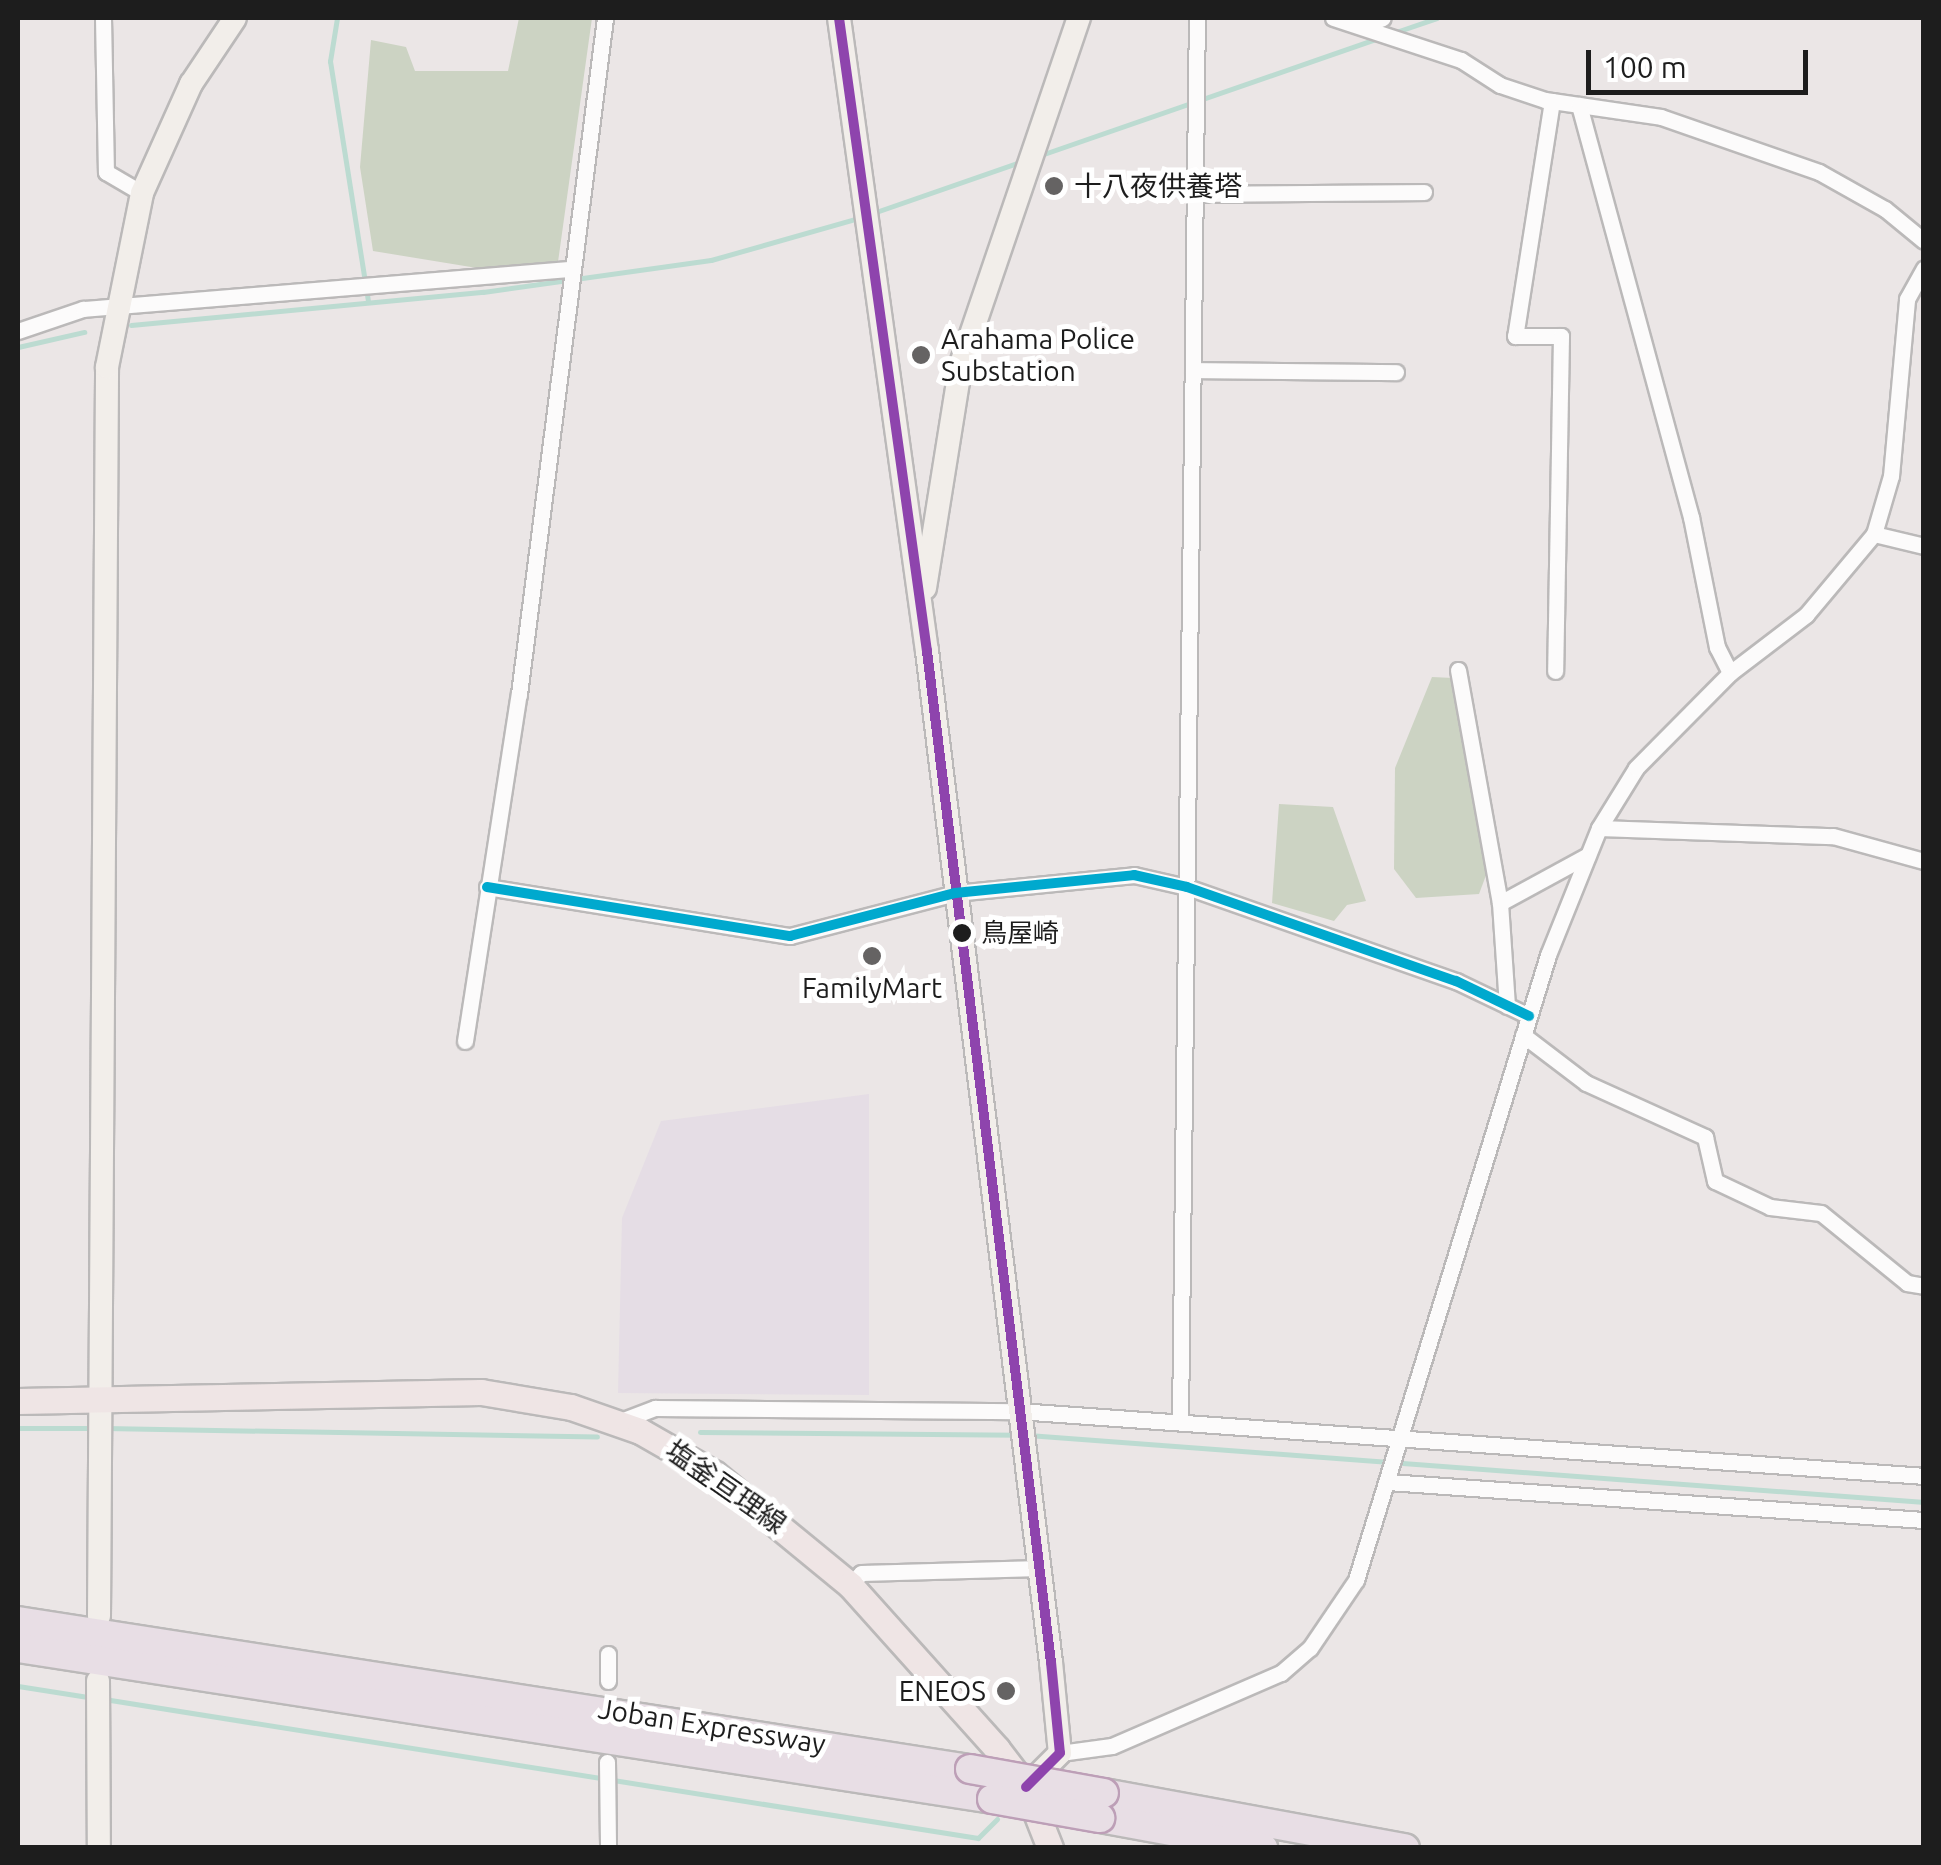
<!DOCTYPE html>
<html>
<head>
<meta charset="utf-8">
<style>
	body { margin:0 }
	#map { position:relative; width:1941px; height:1865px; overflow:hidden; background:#ebe6e6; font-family:Ubuntu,"Noto Sans JP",sans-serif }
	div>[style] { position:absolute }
	.industrial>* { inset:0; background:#e5dde5 }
	.cemetery>* { inset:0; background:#ccd3c3 }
	.stream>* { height:5px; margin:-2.5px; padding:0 2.5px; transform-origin:2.5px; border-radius:2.5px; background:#bcdbd1 }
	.roads { filter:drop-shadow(2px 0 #bbb9b9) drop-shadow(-2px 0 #bbb9b9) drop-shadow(0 2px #bbb9b9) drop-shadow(0 -2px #bbb9b9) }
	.street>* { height:15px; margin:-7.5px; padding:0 7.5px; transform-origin:7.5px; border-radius:7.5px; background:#fcfbfb }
	.secondary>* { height:22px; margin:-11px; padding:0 11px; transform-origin:11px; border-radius:11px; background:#f2eeea }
	.primary>* { height:25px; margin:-12.5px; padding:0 12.5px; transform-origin:12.5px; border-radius:12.5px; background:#efe5e5 }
	.highway>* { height:28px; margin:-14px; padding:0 14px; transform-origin:14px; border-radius:14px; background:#e8dee5 }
	.bridges { filter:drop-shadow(2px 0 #bd9fb7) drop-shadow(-2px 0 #bd9fb7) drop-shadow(0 2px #bd9fb7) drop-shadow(0 -2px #bd9fb7) }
	.highway-bridge>* { height:28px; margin:-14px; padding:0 14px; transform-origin:14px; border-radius:14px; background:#e8dee5 }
	.bus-1>* { height:10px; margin:-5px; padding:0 5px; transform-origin:5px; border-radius:5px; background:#8e44ad }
	.bus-2>* { height:10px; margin:-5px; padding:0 5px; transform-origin:5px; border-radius:5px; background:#00a9ce }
	.dots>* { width:28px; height:28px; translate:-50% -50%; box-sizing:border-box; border:5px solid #fff; border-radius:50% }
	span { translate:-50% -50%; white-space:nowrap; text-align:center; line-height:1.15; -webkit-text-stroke:10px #fff; paint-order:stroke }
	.bus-label { font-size:26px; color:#1d1d1d }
	.left { translate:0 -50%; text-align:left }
	.poi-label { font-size:28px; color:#1d1d1d }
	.right { translate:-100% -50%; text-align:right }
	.street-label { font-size:28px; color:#1d1d1d }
	.frame { position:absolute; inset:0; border:20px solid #1d1d1d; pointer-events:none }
	.scale { position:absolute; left:1586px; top:50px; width:222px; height:45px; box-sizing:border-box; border:5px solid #1d1d1d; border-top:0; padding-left:12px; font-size:30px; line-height:35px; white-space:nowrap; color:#1d1d1d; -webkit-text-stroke:8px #fff; paint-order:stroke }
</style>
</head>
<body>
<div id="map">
	<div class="industrial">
		<i style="clip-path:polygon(869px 1094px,869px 1395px,618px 1393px,622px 1218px,661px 1121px)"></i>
	</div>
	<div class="cemetery">
		<i style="clip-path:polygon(519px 18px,592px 18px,558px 262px,477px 268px,373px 251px,360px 167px,371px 40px,406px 47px,415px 71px,508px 71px)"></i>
		<i style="clip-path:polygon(1432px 677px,1453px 678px,1488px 870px,1479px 894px,1416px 898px,1394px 869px,1395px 768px)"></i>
		<i style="clip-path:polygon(1279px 804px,1333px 807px,1366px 901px,1347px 905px,1334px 921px,1272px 903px)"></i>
	</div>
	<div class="stream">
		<i style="left:337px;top:18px;width:44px;rotate:99.2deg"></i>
		<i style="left:330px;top:61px;width:242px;rotate:81deg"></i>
		<i style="left:1393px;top:33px;width:46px;rotate:-18.8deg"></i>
		<i style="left:1038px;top:156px;width:360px;rotate:-19.1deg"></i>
		<i style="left:873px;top:213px;width:159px;rotate:-19.1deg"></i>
		<i style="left:131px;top:325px;width:354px;rotate:-5.4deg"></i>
		<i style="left:483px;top:292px;width:230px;rotate:-8deg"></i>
		<i style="left:711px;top:260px;width:153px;rotate:-15.9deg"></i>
		<i style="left:18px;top:347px;width:68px;rotate:-12.8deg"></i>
		<i style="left:18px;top:1428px;width:76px"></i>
		<i style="left:105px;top:1428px;width:492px;rotate:1deg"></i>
		<i style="left:700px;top:1432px;width:317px;rotate:0.5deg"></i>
		<i style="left:1028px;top:1435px;width:899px;rotate:4.28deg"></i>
		<i style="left:18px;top:1686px;width:77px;rotate:9deg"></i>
		<i style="left:104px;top:1699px;width:885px;rotate:9.04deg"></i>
		<i style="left:978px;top:1838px;width:27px;rotate:-45deg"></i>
	</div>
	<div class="roads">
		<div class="street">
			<i style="left:103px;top:18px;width:154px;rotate:88.9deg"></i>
			<i style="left:106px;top:172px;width:42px;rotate:30.3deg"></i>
			<i style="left:1333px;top:18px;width:135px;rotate:18.2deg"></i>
			<i style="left:1461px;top:60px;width:46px;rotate:32.7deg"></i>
			<i style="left:1500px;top:85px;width:47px;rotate:18.4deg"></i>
			<i style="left:1545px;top:100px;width:117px;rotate:8.3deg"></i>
			<i style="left:1661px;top:117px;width:167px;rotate:19.2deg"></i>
			<i style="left:1819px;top:172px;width:76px;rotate:29.3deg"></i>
			<i style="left:1885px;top:209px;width:50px;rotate:39.4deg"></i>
			<i style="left:1361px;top:26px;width:23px;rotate:-20deg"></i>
			<i style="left:1552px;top:101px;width:238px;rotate:98.9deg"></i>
			<i style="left:1515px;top:336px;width:46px"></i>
			<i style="left:1561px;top:336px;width:335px;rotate:91deg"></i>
			<i style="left:1579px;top:105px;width:427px;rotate:74.8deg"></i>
			<i style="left:1691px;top:517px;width:133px;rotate:78.7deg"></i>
			<i style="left:1717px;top:647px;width:29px;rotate:63deg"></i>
			<i style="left:1195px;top:194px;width:229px;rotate:-0.5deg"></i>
			<i style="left:18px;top:331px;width:69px;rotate:-18.7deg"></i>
			<i style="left:83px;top:309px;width:489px;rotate:-4.7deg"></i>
			<i style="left:1193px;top:370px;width:203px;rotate:0.6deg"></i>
			<i style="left:1874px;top:534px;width:51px;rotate:13.5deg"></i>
			<i style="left:1458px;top:670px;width:237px;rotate:79.8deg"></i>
			<i style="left:1500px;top:903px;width:103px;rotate:86.1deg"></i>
			<i style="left:1599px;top:828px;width:234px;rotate:2deg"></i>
			<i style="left:1833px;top:836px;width:94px;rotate:15.4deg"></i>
			<i style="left:487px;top:887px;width:307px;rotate:9.2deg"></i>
			<i style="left:790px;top:936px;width:171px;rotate:-14.6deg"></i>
			<i style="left:955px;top:893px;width:180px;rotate:-5.7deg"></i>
			<i style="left:1134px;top:875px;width:54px;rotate:12.8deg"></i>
			<i style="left:1187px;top:887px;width:285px;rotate:19.3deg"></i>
			<i style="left:1456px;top:981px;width:81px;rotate:25.6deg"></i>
			<i style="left:1500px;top:903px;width:100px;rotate:-28.6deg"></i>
			<i style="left:1523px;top:1035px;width:79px;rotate:37.3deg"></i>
			<i style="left:1586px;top:1083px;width:131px;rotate:24.4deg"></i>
			<i style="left:1705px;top:1137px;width:45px;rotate:77.2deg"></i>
			<i style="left:1715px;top:1181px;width:61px;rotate:25.3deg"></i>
			<i style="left:1770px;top:1207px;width:51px;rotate:6.7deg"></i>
			<i style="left:1821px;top:1213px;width:111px;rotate:39.1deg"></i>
			<i style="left:1907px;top:1283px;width:17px;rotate:10deg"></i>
			<i style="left:465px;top:1041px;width:351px;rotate:-81.2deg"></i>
			<i style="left:519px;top:694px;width:681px;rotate:-82.75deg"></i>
			<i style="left:1180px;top:1421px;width:1403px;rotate:-89.31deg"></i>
			<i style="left:618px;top:1422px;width:40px;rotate:-21deg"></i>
			<i style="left:655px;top:1408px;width:363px;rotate:0.5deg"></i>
			<i style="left:1018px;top:1411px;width:908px;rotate:4.1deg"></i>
			<i style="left:1388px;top:1482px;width:537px;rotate:4.06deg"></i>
			<i style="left:850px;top:1585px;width:16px;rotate:-47deg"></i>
			<i style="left:861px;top:1573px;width:179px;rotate:-1.6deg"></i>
			<i style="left:608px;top:1654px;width:27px;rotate:90deg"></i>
			<i style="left:1060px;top:1753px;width:52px;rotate:-7.7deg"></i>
			<i style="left:1112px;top:1746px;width:184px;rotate:-23.4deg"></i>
			<i style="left:1281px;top:1673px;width:38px;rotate:-41deg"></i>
			<i style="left:1310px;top:1648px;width:82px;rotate:-55.9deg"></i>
			<i style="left:1356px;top:1580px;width:654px;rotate:-72.92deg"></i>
			<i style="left:1548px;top:955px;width:137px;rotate:-68.1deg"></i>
			<i style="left:1599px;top:828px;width:70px;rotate:-58.3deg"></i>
			<i style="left:1636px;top:768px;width:134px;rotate:-45.3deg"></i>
			<i style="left:1730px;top:673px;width:96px;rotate:-37.3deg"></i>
			<i style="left:1806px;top:615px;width:106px;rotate:-50deg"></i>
			<i style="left:1874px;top:534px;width:60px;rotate:-73.7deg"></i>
			<i style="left:1891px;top:476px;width:178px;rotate:-84.8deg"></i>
			<i style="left:1907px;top:299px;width:35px;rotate:-61deg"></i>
			<i style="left:607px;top:1762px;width:86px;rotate:89.3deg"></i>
		</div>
		<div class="secondary">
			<i style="left:839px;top:18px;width:639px;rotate:82.09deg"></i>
			<i style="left:927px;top:651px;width:1019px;rotate:83.01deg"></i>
			<i style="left:1051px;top:1662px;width:91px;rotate:84.4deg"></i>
			<i style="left:1060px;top:1753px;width:48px;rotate:135deg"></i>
			<i style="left:925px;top:588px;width:227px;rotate:-80.9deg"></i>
			<i style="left:961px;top:364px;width:366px;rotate:-71.2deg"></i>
			<i style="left:99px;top:1616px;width:1249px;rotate:-89.63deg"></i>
			<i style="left:107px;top:367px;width:177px;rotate:-78.6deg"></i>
			<i style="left:142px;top:193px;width:120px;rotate:-65.8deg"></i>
			<i style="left:191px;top:84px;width:79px;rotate:-56.3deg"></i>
			<i style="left:98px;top:1681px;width:167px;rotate:89.7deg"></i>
		</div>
		<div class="primary">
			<i style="left:18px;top:1401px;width:463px;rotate:-1.1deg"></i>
			<i style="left:481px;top:1392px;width:91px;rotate:9.5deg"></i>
			<i style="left:571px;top:1407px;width:73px;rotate:19.2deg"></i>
			<i style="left:640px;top:1431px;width:86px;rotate:29.8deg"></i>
			<i style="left:715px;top:1474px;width:175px;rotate:39.4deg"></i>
			<i style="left:850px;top:1585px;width:220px;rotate:48.1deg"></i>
			<i style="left:997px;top:1749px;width:48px;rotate:52.7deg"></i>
			<i style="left:1026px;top:1787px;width:66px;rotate:68.5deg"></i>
		</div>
		<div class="highway">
			<i style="left:18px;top:1621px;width:963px;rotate:8.84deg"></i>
			<i style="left:18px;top:1648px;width:986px;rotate:8.81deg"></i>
			<i style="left:1104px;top:1793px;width:306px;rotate:10.4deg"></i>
			<i style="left:1100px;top:1818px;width:166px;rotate:10.4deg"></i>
		</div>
	</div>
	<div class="bridges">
		<div class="highway-bridge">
			<i style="left:970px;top:1769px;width:136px;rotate:10.2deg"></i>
			<i style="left:992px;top:1799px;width:110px;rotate:10deg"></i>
		</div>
	</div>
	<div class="bus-1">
		<i style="left:839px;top:18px;width:639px;rotate:82.09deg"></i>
		<i style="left:927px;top:651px;width:1019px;rotate:83.01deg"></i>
		<i style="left:1051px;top:1662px;width:91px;rotate:84.4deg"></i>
		<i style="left:1060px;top:1753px;width:48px;rotate:135deg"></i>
	</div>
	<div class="bus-2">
		<i style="left:487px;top:887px;width:307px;rotate:9.2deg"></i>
		<i style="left:790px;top:936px;width:171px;rotate:-14.6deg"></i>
		<i style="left:955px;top:893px;width:180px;rotate:-5.7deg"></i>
		<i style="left:1134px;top:875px;width:54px;rotate:12.8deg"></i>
		<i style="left:1187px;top:887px;width:285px;rotate:19.3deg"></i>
		<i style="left:1456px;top:981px;width:81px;rotate:25.6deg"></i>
	</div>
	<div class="dots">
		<i style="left:1054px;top:186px;background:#656363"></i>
		<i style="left:921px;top:355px;background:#656363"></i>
		<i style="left:962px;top:933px;background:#1d1d1d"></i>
		<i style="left:872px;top:956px;background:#656363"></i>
		<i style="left:1006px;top:1691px;background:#656363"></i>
	</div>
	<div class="bus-label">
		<span class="left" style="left:981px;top:933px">鳥屋崎</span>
	</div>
	<div class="poi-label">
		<span class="left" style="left:1074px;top:186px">十八夜供養塔</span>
		<span class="left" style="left:941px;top:355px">Arahama Police<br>Substation</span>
		<span style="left:872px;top:988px">FamilyMart</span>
		<span class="right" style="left:986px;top:1691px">ENEOS</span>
	</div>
	<div class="street-label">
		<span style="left:726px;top:1487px;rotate:35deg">塩釜亘理線</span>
		<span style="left:712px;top:1726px;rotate:9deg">Joban Expressway</span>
	</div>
	<div class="frame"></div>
	<div class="scale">100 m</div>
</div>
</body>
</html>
